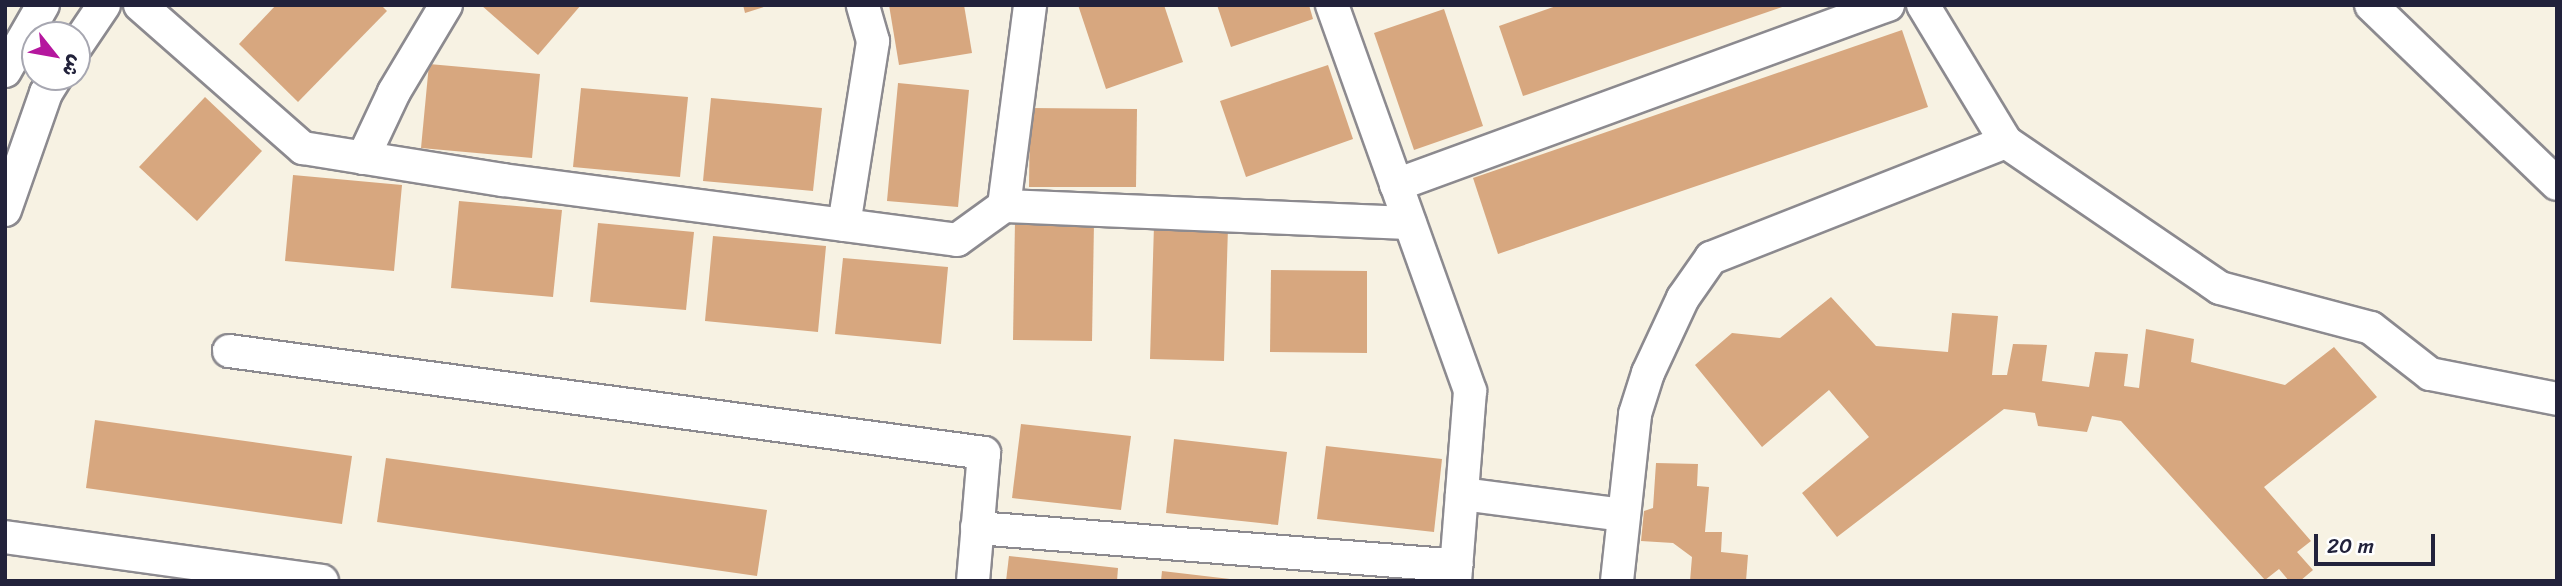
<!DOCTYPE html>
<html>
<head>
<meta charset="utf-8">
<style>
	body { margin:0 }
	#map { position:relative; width:2562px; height:586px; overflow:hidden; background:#f7f2e3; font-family:Sriracha,"Playpen Sans Arabic",sans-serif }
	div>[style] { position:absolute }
	.building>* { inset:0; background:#d7a77f }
	.roads { filter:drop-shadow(2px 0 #8c8a8f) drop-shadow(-2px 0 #8c8a8f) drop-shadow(0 2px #8c8a8f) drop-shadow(0 -2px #8c8a8f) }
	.minor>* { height:32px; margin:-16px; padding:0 16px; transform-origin:16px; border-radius:16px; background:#fff }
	span { translate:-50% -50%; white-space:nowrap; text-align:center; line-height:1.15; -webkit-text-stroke:5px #fff; paint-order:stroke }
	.frame { position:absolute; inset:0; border:7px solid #22223b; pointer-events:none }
	.north { position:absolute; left:21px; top:21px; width:70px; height:70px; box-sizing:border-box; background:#fff; border:2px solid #a7a7b1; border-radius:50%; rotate:121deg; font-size:19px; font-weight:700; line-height:28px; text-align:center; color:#22223b }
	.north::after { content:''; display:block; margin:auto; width:24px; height:32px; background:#b5179e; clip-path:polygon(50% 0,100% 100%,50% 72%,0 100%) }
	.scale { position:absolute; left:2314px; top:534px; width:121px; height:32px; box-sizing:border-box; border:4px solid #22223b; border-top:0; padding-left:9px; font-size:21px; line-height:24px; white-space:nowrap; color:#22223b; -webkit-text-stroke:5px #fff; paint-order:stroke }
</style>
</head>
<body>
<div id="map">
	<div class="building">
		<i style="clip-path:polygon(276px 5px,381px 5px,387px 11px,298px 102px,239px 44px)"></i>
		<i style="clip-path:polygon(481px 5px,581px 5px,538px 55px)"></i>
		<i style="clip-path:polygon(743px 5px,767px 5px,767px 6px,745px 13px)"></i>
		<i style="clip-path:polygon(889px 5px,964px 5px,972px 53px,899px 65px)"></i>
		<i style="clip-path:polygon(1078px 5px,1164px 5px,1183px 62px,1106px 89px)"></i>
		<i style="clip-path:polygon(1217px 5px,1309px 5px,1313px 19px,1231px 47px)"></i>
		<i style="clip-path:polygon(1559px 5px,1785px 5px,1785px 6px,1523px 96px,1499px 26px)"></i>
		<i style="clip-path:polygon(1444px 9px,1483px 126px,1414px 150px,1374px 33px)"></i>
		<i style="clip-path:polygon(1902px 30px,1928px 107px,1498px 254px,1473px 178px)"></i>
		<i style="clip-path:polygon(429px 64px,540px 74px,532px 158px,421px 148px)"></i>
		<i style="clip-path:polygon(1328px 65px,1353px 139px,1246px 177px,1220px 101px)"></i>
		<i style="clip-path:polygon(898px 83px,969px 90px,958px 207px,887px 201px)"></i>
		<i style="clip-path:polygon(581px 88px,688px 97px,680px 177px,573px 167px)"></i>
		<i style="clip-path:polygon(205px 97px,262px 151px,197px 221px,139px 167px)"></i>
		<i style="clip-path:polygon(711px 98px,822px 108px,813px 191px,703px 181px)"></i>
		<i style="clip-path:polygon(1030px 108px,1137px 109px,1136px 187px,1029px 187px)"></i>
		<i style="clip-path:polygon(293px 175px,402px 185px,394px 271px,285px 261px)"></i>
		<i style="clip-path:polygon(459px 201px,562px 210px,553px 297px,451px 288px)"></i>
		<i style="clip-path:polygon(1015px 221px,1094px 222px,1092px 341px,1013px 340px)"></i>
		<i style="clip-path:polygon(598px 223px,694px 232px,686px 310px,590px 302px)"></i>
		<i style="clip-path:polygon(1154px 225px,1228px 227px,1224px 361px,1150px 359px)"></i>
		<i style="clip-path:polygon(713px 236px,826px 246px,818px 332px,705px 321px)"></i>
		<i style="clip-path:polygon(843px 258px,948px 267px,941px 344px,835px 334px)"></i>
		<i style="clip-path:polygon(1271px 270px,1367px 271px,1367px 353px,1270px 352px)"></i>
		<i style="clip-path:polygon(1831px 297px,1876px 346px,1948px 352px,1952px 313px,1998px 316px,1992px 375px,2007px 375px,2013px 344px,2047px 345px,2042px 381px,2089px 387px,2095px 352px,2128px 354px,2124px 386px,2139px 388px,2146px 329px,2194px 339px,2191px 362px,2285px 385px,2334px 347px,2377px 397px,2264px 487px,2311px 541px,2297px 552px,2313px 570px,2300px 581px,2289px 581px,2279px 569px,2265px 580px,2121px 421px,2092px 416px,2087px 432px,2038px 426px,2035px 413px,2004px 409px,1837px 537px,1802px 493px,1869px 437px,1829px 390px,1762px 447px,1695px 365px,1732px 333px,1780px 338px)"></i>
		<i style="clip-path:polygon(95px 420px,352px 456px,342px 524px,86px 488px)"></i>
		<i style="clip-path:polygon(1021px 424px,1131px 436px,1121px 510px,1012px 498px)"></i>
		<i style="clip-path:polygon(1174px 439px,1287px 452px,1278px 525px,1166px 513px)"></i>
		<i style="clip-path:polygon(1326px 446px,1442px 459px,1434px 532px,1317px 519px)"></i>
		<i style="clip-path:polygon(386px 458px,767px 510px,757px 576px,377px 522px)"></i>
		<i style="clip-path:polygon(1656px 463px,1698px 464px,1697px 486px,1709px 487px,1705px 532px,1722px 532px,1721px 552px,1748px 555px,1746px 581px,1690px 581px,1692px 557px,1673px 543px,1641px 541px,1644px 511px,1653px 508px)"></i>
		<i style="clip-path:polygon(1009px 556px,1118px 568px,1117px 581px,1006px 581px)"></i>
		<i style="clip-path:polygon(1162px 571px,1230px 579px,1230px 581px,1161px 581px)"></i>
	</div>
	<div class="roads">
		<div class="minor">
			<i style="left:140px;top:5px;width:217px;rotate:41.3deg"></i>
			<i style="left:303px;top:148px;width:203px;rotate:9.1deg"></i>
			<i style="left:503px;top:180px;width:458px;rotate:7.5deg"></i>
			<i style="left:957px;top:240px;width:58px;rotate:-35.9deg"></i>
			<i style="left:1004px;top:206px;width:203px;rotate:-82.6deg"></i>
			<i style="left:1332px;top:5px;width:410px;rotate:70.3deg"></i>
			<i style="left:1470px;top:391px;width:191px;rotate:94.5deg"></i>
			<i style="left:1923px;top:5px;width:160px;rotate:58.8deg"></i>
			<i style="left:2371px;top:5px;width:258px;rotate:43.9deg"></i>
			<i style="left:77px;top:45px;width:48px;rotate:-56deg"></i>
			<i style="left:5px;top:71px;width:76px;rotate:-60.1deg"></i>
			<i style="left:363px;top:158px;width:73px;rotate:-64.8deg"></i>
			<i style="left:394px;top:92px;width:101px;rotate:-59.1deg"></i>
			<i style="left:1396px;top:185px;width:524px;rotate:-20.1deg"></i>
			<i style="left:1004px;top:206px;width:406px;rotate:2.4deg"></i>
			<i style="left:5px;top:210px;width:124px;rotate:-70.7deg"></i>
			<i style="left:46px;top:93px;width:19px;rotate:-58deg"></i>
			<i style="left:844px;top:225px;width:186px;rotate:-81deg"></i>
			<i style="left:873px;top:41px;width:37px;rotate:-106deg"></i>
			<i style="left:229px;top:351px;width:762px;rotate:7.69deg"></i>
			<i style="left:984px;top:453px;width:128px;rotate:94.9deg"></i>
			<i style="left:1462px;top:494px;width:163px;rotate:7.4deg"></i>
			<i style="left:977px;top:528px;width:481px;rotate:4.5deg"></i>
			<i style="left:5px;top:537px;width:320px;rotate:7.9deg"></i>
			<i style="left:1617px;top:581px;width:168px;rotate:-83.8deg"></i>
			<i style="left:1635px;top:414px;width:43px;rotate:-72.4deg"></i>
			<i style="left:1648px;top:373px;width:83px;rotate:-65deg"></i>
			<i style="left:1683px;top:298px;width:49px;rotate:-55deg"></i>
			<i style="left:1711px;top:258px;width:317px;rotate:-21.5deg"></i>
			<i style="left:2006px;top:142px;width:259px;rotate:34.3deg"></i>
			<i style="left:2220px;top:288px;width:156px;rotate:14.8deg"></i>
			<i style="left:2371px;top:328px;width:75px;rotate:37.9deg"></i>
			<i style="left:2430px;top:374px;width:129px;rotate:11.1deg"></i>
		</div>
	</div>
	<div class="frame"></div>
	<div class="north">ش</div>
	<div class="scale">20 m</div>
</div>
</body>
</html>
